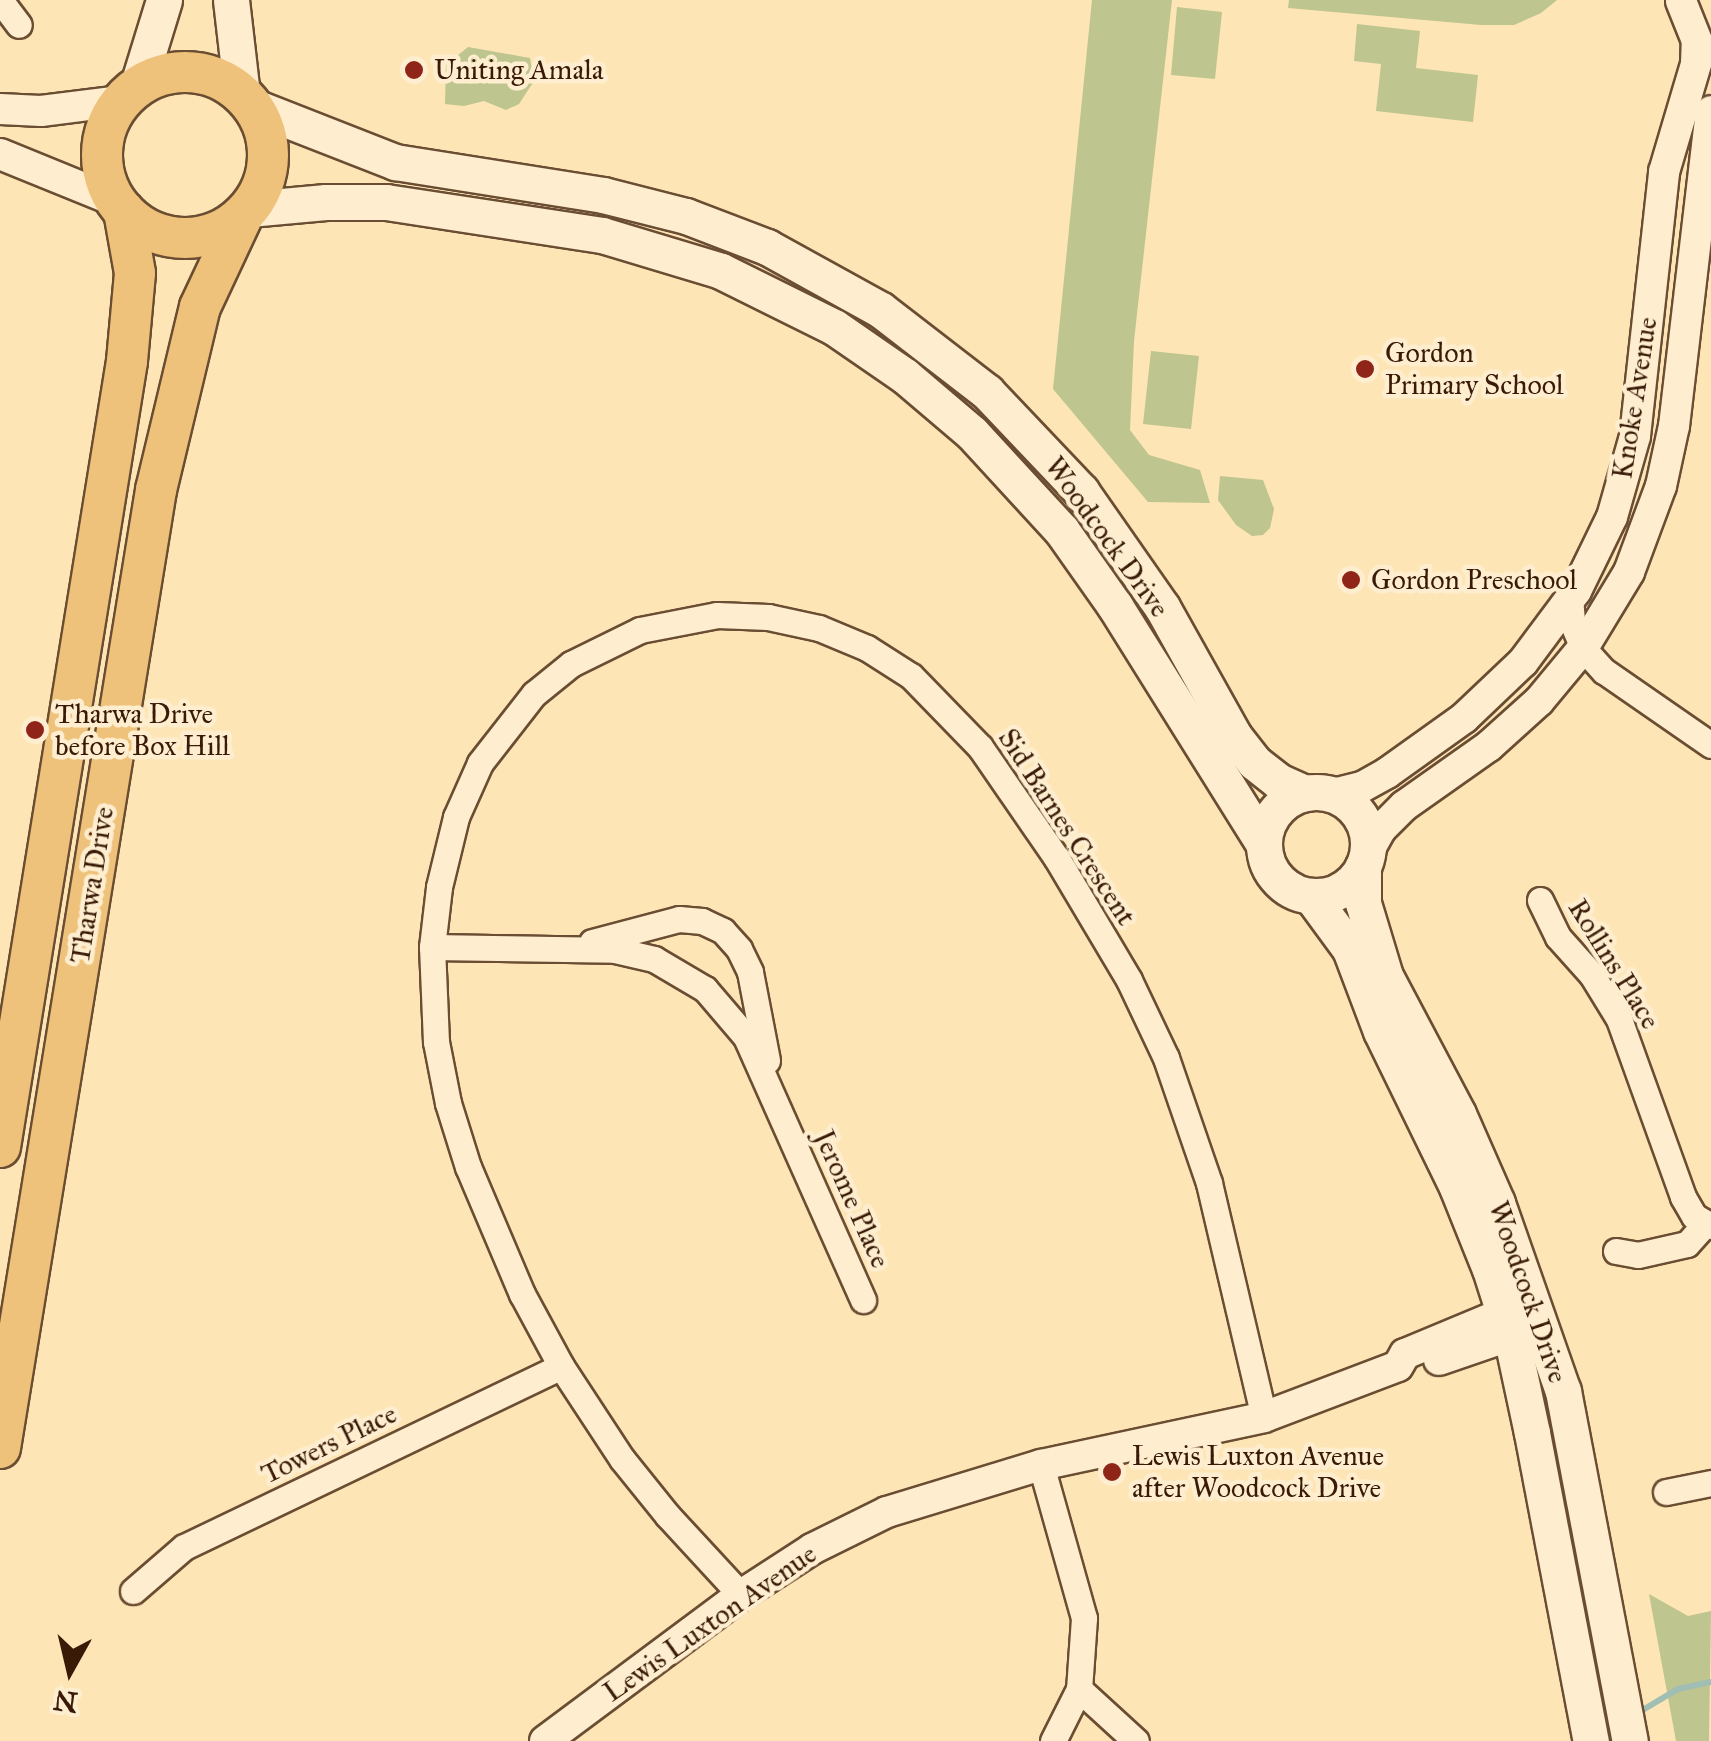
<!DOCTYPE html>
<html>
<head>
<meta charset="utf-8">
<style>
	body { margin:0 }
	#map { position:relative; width:1711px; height:1741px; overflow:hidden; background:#fde5b5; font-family:"IM FELL Great Primer",serif }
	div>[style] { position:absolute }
	.green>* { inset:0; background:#bec58e }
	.stream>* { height:6px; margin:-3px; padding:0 3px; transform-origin:3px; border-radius:3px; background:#a0beb3 }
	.roads { filter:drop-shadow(2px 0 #6a4d32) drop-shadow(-2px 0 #6a4d32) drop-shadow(0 2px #6a4d32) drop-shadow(0 -2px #6a4d32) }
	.minor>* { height:25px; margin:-12.5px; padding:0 12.5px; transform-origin:12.5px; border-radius:12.5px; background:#feeecf }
	.tertiary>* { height:30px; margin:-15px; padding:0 15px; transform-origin:15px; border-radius:15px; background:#feeecf }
	.secondary>* { height:35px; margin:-17.5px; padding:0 17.5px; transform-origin:17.5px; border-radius:17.5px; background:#feeecf }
	.secondary>.ring { margin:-17.5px; padding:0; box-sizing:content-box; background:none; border:35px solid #feeecf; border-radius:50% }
	.primary>* { height:40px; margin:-20px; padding:0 20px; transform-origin:20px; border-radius:20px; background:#eec27a }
	.primary>.ring { margin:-20px; padding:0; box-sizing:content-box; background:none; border:40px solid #eec27a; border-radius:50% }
	.dots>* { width:28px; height:28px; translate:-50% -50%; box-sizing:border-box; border:5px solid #feeecf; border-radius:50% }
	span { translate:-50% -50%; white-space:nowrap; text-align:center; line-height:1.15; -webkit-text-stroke:9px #feeecf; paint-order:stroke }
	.poi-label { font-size:28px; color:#391a07 }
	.left { translate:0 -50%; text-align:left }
	.street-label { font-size:28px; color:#391a07 }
	.north { position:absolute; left:20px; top:1621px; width:100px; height:100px; -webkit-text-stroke:8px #feeecf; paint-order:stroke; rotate:188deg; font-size:28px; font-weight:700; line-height:40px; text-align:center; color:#391a07 }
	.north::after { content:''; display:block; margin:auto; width:35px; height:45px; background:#391a07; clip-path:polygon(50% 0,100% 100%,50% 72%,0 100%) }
</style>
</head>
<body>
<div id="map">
	<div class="green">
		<i style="clip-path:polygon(1092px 0,1172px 0,1134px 341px,1130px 430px,1149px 455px,1200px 470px,1210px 503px,1148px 502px,1053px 389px)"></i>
		<i style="clip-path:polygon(1289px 0,1557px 0,1541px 13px,1514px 25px,1481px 25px,1288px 8px)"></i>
		<i style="clip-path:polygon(1177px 7px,1222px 12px,1215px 79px,1171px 75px)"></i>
		<i style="clip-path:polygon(1357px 24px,1420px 31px,1416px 68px,1478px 75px,1473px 122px,1376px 111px,1381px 64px,1354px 61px)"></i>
		<i style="clip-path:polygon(468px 47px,530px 58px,534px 81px,519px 104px,506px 110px,484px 101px,464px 106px,445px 104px,446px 65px)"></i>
		<i style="clip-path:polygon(1151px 351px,1199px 356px,1191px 429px,1143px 424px)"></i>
		<i style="clip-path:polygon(1220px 476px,1263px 480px,1274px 509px,1270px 528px,1263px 535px,1252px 536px,1236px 525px,1218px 500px)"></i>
		<i style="clip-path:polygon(1649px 1594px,1688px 1616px,1711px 1611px,1709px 1741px,1676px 1741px)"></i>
	</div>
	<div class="stream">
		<i style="left:1636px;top:1714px;width:49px;rotate:-30.8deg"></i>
		<i style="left:1678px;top:1689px;width:34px;rotate:-12deg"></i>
	</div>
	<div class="roads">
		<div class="minor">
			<i style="left:0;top:0;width:31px;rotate:53deg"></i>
			<i style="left:1570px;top:598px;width:24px;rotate:85deg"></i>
			<i style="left:1572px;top:622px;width:28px;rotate:67deg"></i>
			<i style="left:1583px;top:648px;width:31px;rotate:48deg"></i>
			<i style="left:1604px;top:671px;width:130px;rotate:34.7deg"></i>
			<i style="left:1540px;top:900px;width:41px;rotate:64.1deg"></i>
			<i style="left:1558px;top:937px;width:51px;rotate:48.2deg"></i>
			<i style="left:1592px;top:975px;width:52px;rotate:58.5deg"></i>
			<i style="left:1619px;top:1019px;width:189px;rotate:70.2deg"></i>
			<i style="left:1683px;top:1197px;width:22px;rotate:60deg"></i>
			<i style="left:1694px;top:1216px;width:20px;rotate:30deg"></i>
			<i style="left:592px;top:942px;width:90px;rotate:-14.8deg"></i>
			<i style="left:679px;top:919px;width:23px;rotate:5deg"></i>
			<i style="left:702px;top:921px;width:23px;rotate:25deg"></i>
			<i style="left:723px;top:931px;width:24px;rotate:48deg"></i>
			<i style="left:739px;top:949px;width:25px;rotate:64deg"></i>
			<i style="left:750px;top:972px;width:90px;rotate:79.1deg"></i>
			<i style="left:432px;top:947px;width:183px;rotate:0.9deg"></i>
			<i style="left:615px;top:950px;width:40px;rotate:13deg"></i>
			<i style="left:654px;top:959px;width:59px;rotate:30.5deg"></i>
			<i style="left:705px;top:989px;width:63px;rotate:49.5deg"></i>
			<i style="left:746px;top:1037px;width:288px;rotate:66deg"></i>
			<i style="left:1616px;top:1251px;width:22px;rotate:10deg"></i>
			<i style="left:1638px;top:1255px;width:50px;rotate:-12.7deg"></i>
			<i style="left:1687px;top:1244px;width:27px;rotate:-48deg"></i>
			<i style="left:1041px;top:1465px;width:159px;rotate:74.3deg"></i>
			<i style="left:1084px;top:1618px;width:71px;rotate:94deg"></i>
			<i style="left:1079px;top:1689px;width:58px;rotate:116.6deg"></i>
			<i style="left:1666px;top:1492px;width:46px;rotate:-11.3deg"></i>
			<i style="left:133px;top:1591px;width:67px;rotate:-40.8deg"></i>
			<i style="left:184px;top:1547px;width:418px;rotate:-25.6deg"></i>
			<i style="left:741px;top:1595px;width:108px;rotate:-132.7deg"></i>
			<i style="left:668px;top:1516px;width:73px;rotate:-128.9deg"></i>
			<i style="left:622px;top:1459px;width:111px;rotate:-123.3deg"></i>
			<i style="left:561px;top:1366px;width:82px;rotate:-118.4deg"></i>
			<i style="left:522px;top:1294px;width:138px;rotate:-113deg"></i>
			<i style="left:468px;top:1167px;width:67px;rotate:-107.4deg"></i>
			<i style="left:448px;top:1103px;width:62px;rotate:-101.1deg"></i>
			<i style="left:436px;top:1042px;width:95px;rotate:-92.4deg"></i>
			<i style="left:432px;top:947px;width:60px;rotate:-83.3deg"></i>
			<i style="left:439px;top:887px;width:72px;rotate:-76.3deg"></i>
			<i style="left:456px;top:817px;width:59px;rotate:-66deg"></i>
			<i style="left:480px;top:763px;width:88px;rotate:-52deg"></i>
			<i style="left:534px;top:694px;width:48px;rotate:-39deg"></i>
			<i style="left:571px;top:664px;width:77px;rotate:-26.2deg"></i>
			<i style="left:640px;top:630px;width:78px;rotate:-11deg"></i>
			<i style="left:717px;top:615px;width:51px;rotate:2.2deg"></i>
			<i style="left:768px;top:617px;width:52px;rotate:12.2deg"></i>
			<i style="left:819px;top:628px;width:52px;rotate:22.6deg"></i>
			<i style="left:867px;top:648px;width:52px;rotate:32.5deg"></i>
			<i style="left:911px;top:676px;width:99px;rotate:45.8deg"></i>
			<i style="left:980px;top:747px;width:134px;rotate:55.4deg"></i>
			<i style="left:1056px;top:857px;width:143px;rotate:59.3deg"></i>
			<i style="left:1129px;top:980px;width:86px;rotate:64.6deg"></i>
			<i style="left:1166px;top:1058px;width:132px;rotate:71deg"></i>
			<i style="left:1209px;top:1183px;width:240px;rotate:76.8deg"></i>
			<i style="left:1079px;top:1689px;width:77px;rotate:42.4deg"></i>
		</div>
		<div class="tertiary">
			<i style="left:0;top:109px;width:41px;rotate:2.8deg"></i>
			<i style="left:41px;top:111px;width:81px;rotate:-7.1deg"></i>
			<i style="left:0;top:154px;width:125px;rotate:22.1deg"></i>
			<i style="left:1333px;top:794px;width:30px;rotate:-14deg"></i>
			<i style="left:1362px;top:787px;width:29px;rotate:-29deg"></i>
			<i style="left:1387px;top:773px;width:95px;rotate:-35.5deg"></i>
			<i style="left:1464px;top:718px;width:81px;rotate:-43.5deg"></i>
			<i style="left:1523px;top:662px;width:89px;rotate:-53.3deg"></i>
			<i style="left:1576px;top:591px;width:82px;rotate:-64.1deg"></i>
			<i style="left:1612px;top:517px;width:84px;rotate:-74.1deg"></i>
			<i style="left:1635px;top:436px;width:266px;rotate:-83.7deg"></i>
			<i style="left:1664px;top:172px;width:113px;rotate:-73.5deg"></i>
			<i style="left:1696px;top:64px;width:23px;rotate:-88deg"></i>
			<i style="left:1697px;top:41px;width:43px;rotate:-111.8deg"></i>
			<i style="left:1367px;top:854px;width:29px;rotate:-61deg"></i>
			<i style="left:1381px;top:829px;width:33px;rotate:-45deg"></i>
			<i style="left:1404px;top:806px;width:104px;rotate:-35.2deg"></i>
			<i style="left:1489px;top:746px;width:67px;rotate:-42deg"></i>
			<i style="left:1539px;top:701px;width:69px;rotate:-50.3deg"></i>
			<i style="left:1583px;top:648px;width:89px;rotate:-58.8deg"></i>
			<i style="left:1629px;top:572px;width:92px;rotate:-69.6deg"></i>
			<i style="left:1661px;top:486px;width:61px;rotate:-77.8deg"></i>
			<i style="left:1674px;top:426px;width:317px;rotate:-83.3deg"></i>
			<i style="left:1439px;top:1360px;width:98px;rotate:-19deg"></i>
			<i style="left:545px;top:1741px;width:244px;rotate:-36.7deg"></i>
			<i style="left:741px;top:1595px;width:85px;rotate:-32.9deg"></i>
			<i style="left:812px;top:1549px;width:84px;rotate:-26.3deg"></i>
			<i style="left:887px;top:1512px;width:161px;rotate:-17deg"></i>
			<i style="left:1041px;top:1465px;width:228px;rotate:-12.1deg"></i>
			<i style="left:1264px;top:1417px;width:143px;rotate:-20.8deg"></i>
			<i style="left:1398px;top:1366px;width:14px;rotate:-60deg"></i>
			<i style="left:1405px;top:1354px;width:128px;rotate:-22.6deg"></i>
		</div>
		<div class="secondary">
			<i style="left:231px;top:0;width:96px;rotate:83.4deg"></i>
			<i style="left:137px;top:88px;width:92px;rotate:-72.9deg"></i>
			<i style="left:252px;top:106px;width:154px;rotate:21.4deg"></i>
			<i style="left:395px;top:162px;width:211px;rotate:9deg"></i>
			<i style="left:603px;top:195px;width:86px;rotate:14.2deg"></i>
			<i style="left:686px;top:216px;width:87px;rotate:20.9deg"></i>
			<i style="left:767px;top:247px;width:130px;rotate:28.9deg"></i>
			<i style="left:881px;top:310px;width:134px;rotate:37.7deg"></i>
			<i style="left:987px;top:392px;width:137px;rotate:46.5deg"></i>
			<i style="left:1081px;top:491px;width:141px;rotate:55.1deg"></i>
			<i style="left:1162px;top:607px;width:148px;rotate:60.8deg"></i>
			<i style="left:1234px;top:736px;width:33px;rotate:52deg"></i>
			<i style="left:1254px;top:762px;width:31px;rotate:38deg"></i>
			<i style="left:1278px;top:781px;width:30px;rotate:24deg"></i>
			<i style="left:249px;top:209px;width:77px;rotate:-5.2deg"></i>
			<i style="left:326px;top:202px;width:60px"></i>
			<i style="left:386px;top:202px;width:219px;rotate:8.7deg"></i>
			<i style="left:602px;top:235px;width:124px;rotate:16.8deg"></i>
			<i style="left:721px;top:271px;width:126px;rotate:26.4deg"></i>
			<i style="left:834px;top:327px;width:86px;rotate:34.6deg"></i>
			<i style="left:905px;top:376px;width:88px;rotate:40.4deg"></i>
			<i style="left:972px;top:433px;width:133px;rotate:47.4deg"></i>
			<i style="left:1062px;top:531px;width:92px;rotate:54.8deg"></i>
			<i style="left:1115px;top:606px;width:279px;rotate:58deg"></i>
			<i class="ring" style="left:1264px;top:792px;width:69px;height:69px"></i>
			<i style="left:1363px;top:866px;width:37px;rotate:90deg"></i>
			<i style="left:1363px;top:903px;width:76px;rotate:73.2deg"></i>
			<i style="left:1385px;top:976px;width:156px;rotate:62.1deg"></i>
			<i style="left:1458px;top:1114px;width:97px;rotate:66.3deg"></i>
			<i style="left:1497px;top:1203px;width:199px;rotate:70.7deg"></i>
			<i style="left:1563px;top:1391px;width:356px;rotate:79.2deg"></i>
			<i style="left:1311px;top:896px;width:66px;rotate:53.7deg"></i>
			<i style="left:1350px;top:949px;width:88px;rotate:69.3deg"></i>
			<i style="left:1381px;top:1031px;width:174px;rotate:64deg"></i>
			<i style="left:1457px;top:1187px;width:88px;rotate:68.1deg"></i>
			<i style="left:1490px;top:1269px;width:69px;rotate:72.3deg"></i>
			<i style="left:1511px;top:1335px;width:100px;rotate:77.9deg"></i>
			<i style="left:1532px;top:1433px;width:314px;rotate:79.2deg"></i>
		</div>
		<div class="primary">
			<i class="ring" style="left:102px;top:72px;width:126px;height:126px"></i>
			<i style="left:0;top:1147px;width:796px;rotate:-80.82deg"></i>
			<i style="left:127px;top:361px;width:88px;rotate:-84.8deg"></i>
			<i style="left:135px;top:273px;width:63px;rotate:-100.1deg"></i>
			<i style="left:0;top:1448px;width:971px;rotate:-80.75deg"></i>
			<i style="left:156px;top:490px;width:188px;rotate:-76.5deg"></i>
			<i style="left:200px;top:307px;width:102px;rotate:-64.9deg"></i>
		</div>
	</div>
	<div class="dots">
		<i style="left:414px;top:70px;background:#8f2418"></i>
		<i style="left:1365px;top:369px;background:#8f2418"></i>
		<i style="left:1351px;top:580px;background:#8f2418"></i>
		<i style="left:35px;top:730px;background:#8f2418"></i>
		<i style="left:1112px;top:1472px;background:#8f2418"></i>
	</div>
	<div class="poi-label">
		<span class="left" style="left:434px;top:70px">Uniting Amala</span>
		<span class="left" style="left:1385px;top:369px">Gordon<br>Primary School</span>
		<span class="left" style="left:1371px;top:580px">Gordon Preschool</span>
		<span class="left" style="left:55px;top:730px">Tharwa Drive<br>before Box Hill</span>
		<span class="left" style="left:1132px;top:1472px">Lewis Luxton Avenue<br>after Woodcock Drive</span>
	</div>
	<div class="street-label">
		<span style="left:1635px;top:398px;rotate:-81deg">Knoke Avenue</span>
		<span style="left:1107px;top:537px;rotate:54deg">Woodcock Drive</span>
		<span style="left:1067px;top:827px;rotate:57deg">Sid Barnes Crescent</span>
		<span style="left:92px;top:885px;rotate:-81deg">Tharwa Drive</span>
		<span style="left:1614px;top:964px;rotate:58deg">Rollins Place</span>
		<span style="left:852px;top:1199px;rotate:66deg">Jerome Place</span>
		<span style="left:1528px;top:1292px;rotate:71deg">Woodcock Drive</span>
		<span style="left:329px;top:1444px;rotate:-26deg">Towers Place</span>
		<span style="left:710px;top:1623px;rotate:-35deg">Lewis Luxton Avenue</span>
	</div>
	<div class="north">N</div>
</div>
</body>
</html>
